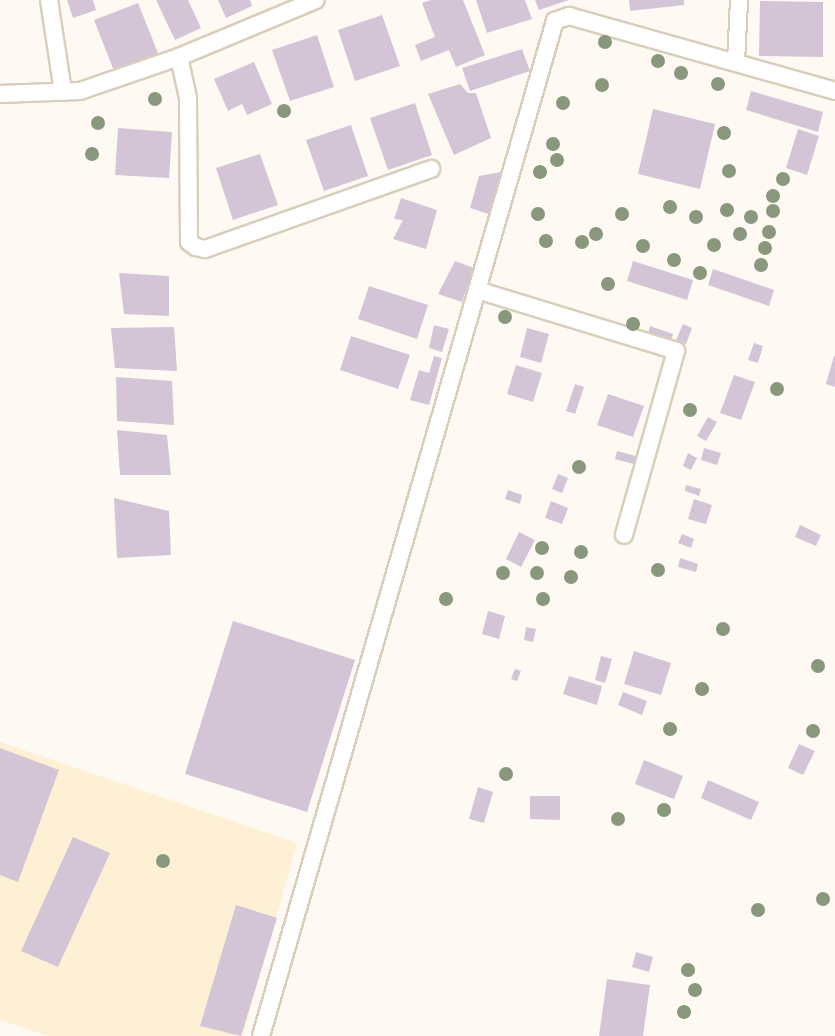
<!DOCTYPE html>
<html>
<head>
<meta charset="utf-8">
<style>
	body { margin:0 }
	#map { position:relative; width:835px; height:1036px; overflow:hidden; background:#fefaf3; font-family:"DM Sans",sans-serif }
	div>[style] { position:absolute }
	.built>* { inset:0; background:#fef0d5 }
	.building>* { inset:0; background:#d3c5d6 }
	.roads { filter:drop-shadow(2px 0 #d8cebb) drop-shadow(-2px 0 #d8cebb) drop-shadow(0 2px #d8cebb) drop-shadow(0 -2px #d8cebb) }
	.minor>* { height:16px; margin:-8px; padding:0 8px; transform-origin:8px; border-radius:8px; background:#fff }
	.trees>* { width:14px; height:14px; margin:-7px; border-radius:50%; background:#89987c }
	span { translate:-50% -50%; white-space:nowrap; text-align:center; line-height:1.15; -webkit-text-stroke:4.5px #fefaf3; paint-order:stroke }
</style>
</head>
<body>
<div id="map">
	<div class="built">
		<i style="clip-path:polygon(0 742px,297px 843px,243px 1036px,48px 1036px,0 1020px)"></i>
	</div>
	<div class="building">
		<i style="clip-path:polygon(67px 0,93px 0,96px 10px,73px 18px)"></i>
		<i style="clip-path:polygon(156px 0,188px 0,201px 28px,175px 40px)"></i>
		<i style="clip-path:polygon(218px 0,250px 0,252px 6px,226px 18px)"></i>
		<i style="clip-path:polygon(431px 0,463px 0,485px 55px,456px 67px,449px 50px,421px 61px,415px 45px,435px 37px,422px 3px)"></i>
		<i style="clip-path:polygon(476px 0,525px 0,532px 19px,487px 33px)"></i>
		<i style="clip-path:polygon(535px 0,569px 0,539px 10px)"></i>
		<i style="clip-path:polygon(629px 0,684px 0,684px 5px,630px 11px)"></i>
		<i style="clip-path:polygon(760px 1px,823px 2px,823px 57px,759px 56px)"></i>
		<i style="clip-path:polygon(138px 3px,158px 53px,114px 71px,94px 20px)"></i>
		<i style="clip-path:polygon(382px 15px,400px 66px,355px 81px,338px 30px)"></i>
		<i style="clip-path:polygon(317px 35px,334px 87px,290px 101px,272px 50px)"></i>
		<i style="clip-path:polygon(522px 49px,530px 71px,470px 91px,462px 68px)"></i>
		<i style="clip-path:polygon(254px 62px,272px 104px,247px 115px,242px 104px,228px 111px,214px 79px)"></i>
		<i style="clip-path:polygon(460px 84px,468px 93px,476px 93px,491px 138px,454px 155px,428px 94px)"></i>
		<i style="clip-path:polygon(751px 91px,823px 112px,818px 132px,746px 110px)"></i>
		<i style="clip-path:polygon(415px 103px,432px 155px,388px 170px,370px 118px)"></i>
		<i style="clip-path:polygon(653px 109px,715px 124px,700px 189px,638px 174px)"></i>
		<i style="clip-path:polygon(351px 125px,368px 176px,324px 191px,306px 140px)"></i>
		<i style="clip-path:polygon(118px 128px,172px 132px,169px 178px,115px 175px)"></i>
		<i style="clip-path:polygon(798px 129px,819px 136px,807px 175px,786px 168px)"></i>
		<i style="clip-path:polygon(260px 154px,278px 205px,233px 220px,216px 168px)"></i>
		<i style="clip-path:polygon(501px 172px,489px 214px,470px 208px,479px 176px)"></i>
		<i style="clip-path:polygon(401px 198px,437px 210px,426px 249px,393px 239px,403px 220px,394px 219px)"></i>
		<i style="clip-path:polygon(455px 261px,474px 268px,462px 302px,438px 294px)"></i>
		<i style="clip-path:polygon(633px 261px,693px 280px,687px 300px,627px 281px)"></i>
		<i style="clip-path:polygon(713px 269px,774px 290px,769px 306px,708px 285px)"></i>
		<i style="clip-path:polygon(119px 273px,169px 276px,169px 316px,124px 314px)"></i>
		<i style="clip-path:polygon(369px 286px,428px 305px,417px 339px,358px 319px)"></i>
		<i style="clip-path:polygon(683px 324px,692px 328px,686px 344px,676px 340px)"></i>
		<i style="clip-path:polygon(434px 325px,449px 329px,442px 352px,429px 348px)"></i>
		<i style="clip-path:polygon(650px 326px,673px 334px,670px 344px,647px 337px)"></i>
		<i style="clip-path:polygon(174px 327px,177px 371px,115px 368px,111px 328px)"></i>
		<i style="clip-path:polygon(527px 328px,549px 334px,541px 363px,520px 357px)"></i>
		<i style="clip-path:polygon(351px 336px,410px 355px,398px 389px,340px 370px)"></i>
		<i style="clip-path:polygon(754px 343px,763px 346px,758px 363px,748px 360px)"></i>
		<i style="clip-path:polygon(434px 356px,442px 358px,429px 405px,410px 400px,419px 370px,429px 373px)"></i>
		<i style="clip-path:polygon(834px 356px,835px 356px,835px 387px,826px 384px)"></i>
		<i style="clip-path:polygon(516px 365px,542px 373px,533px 402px,507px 394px)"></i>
		<i style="clip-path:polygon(734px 375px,755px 382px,741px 420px,720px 413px)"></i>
		<i style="clip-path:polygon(116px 377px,172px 381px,174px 425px,117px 421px)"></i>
		<i style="clip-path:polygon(575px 384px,584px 387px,575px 414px,566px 411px)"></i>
		<i style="clip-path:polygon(608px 394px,644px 406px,633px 437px,597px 425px)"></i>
		<i style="clip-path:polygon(708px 417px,717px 422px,706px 441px,697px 436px)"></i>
		<i style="clip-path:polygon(117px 430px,167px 435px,171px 475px,120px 475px)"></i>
		<i style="clip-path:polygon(704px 448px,721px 453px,717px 465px,701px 460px)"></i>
		<i style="clip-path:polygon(617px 451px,643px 458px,641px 466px,615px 459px)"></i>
		<i style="clip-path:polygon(688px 453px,697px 458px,691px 470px,683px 466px)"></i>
		<i style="clip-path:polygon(558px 474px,568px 478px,562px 493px,552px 489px)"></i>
		<i style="clip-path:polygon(686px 485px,701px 489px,699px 496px,685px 491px)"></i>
		<i style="clip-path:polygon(508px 490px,522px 495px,520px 504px,505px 499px)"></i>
		<i style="clip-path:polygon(114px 498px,169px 511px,171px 555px,117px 558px)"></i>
		<i style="clip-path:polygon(694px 499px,712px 505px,706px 524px,688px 519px)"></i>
		<i style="clip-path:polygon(551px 501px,568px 508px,562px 524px,545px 518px)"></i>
		<i style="clip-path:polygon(800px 525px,821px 535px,816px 546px,795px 537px)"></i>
		<i style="clip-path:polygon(519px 532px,535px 540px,521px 567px,506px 559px)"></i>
		<i style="clip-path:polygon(682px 534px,694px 539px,691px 548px,678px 543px)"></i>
		<i style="clip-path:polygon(680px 558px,698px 564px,696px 572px,678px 567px)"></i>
		<i style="clip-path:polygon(488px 611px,505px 616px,499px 639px,482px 634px)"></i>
		<i style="clip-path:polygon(233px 621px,355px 660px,307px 812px,185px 774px)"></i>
		<i style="clip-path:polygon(526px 627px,536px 629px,533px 642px,524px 640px)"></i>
		<i style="clip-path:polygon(634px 651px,671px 663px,661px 695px,624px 684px)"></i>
		<i style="clip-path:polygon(601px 656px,612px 659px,605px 683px,595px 680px)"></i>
		<i style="clip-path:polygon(515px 669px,521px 671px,517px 681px,511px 679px)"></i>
		<i style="clip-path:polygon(569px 676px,602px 686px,597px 705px,563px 694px)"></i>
		<i style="clip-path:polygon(623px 692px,647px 701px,642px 715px,618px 705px)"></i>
		<i style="clip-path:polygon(799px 744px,815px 751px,803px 775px,788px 768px)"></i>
		<i style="clip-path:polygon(0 748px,59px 770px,18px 882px,0 875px)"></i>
		<i style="clip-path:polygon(644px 760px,683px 776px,674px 799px,635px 784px)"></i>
		<i style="clip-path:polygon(708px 780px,759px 802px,751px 820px,701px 798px)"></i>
		<i style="clip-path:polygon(478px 787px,493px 792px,484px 823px,469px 819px)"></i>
		<i style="clip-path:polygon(530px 796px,560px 796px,560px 820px,530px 819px)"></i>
		<i style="clip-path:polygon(73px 837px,110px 853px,58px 967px,21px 951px)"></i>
		<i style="clip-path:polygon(236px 905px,277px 918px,241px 1036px,200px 1026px)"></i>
		<i style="clip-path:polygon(636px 952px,653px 957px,649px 972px,632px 967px)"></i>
		<i style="clip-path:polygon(607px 979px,650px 985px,643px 1036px,599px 1036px)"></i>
	</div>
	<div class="roads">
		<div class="minor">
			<i style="left:49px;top:0;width:93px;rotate:81.3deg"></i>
			<i style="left:179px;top:57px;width:42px;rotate:77.6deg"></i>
			<i style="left:188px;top:98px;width:144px;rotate:89.6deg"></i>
			<i style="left:189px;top:242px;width:9px;rotate:36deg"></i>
			<i style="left:196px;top:247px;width:9px;rotate:13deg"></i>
			<i style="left:205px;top:249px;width:240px;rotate:-19.5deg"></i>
			<i style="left:736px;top:62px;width:62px;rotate:-87.2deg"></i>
			<i style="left:0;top:94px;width:80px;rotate:-2.1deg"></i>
			<i style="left:80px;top:91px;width:105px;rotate:-19deg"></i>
			<i style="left:179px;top:57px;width:148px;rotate:-22.6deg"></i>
			<i style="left:477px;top:290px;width:208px;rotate:17deg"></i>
			<i style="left:676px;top:351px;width:191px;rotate:105.8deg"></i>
			<i style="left:261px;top:1036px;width:1057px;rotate:-73.85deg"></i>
			<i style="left:555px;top:21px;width:15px;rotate:-20deg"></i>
			<i style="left:569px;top:16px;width:276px;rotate:15.7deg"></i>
		</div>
	</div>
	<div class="trees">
		<i style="left:605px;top:42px"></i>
		<i style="left:658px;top:61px"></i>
		<i style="left:681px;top:73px"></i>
		<i style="left:718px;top:84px"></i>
		<i style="left:602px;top:85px"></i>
		<i style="left:155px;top:99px"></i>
		<i style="left:563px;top:103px"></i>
		<i style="left:284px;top:111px"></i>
		<i style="left:98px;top:123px"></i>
		<i style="left:724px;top:133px"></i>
		<i style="left:553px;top:144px"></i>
		<i style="left:92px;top:154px"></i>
		<i style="left:557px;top:160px"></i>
		<i style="left:729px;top:171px"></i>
		<i style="left:540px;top:172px"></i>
		<i style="left:783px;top:179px"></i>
		<i style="left:773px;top:196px"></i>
		<i style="left:670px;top:207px"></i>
		<i style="left:727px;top:210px"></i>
		<i style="left:773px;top:211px"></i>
		<i style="left:538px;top:214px"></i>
		<i style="left:622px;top:214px"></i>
		<i style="left:696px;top:217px"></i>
		<i style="left:751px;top:217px"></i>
		<i style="left:769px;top:232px"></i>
		<i style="left:596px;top:234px"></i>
		<i style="left:740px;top:234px"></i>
		<i style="left:546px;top:241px"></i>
		<i style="left:582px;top:242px"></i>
		<i style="left:714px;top:245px"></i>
		<i style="left:643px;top:246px"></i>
		<i style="left:765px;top:248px"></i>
		<i style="left:674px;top:260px"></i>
		<i style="left:761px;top:265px"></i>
		<i style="left:700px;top:273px"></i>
		<i style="left:608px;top:284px"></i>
		<i style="left:505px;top:317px"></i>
		<i style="left:633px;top:324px"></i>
		<i style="left:777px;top:389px"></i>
		<i style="left:690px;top:410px"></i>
		<i style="left:579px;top:467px"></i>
		<i style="left:542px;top:548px"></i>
		<i style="left:581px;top:552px"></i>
		<i style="left:658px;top:570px"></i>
		<i style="left:503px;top:573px"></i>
		<i style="left:537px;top:573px"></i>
		<i style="left:571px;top:577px"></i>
		<i style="left:446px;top:599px"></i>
		<i style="left:543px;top:599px"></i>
		<i style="left:723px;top:629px"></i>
		<i style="left:818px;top:666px"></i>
		<i style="left:702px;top:689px"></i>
		<i style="left:670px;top:729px"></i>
		<i style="left:813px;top:731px"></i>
		<i style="left:506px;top:774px"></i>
		<i style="left:664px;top:810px"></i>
		<i style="left:618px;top:819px"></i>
		<i style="left:163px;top:861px"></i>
		<i style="left:823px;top:899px"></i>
		<i style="left:758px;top:910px"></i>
		<i style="left:688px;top:970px"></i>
		<i style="left:695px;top:990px"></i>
		<i style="left:684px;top:1012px"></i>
	</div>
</div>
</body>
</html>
